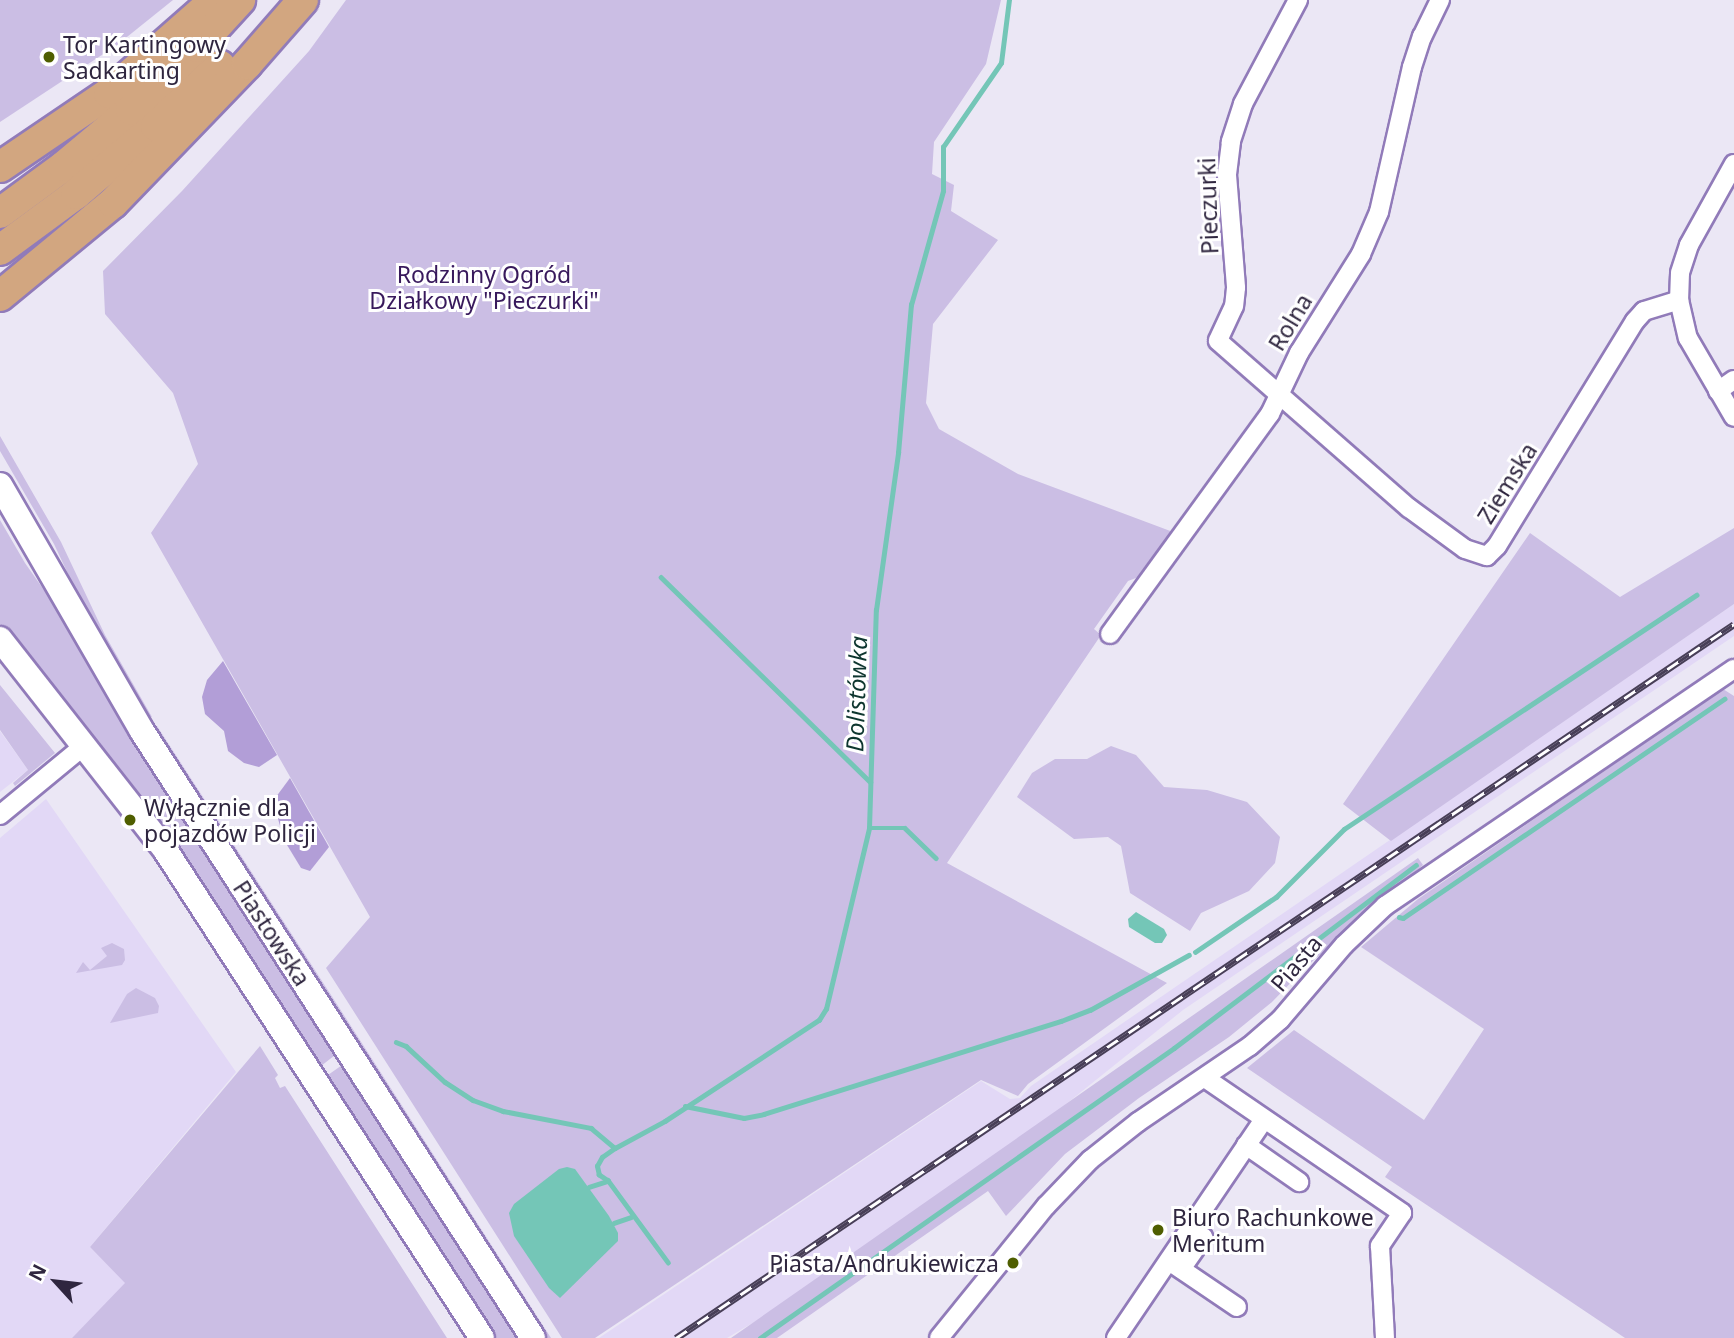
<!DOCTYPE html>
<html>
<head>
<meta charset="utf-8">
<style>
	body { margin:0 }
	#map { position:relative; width:1734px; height:1338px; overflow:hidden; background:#ebe7f5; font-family:"Noto Sans",sans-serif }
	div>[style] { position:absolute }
	.built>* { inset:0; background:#e2d8f6 }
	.green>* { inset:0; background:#cbbee4 }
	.forest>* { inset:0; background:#b29ed7 }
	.water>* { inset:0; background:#74c6b7 }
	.stream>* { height:4.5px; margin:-2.25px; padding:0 2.25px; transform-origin:2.25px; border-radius:2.25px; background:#74c6b7 }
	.roads { filter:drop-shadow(2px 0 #917bb9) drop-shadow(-2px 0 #917bb9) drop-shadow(0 2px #917bb9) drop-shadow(0 -2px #917bb9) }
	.minor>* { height:18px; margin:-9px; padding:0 9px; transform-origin:9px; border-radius:9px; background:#fff }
	.secondary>* { height:24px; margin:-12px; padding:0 12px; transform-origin:12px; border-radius:12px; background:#fff }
	.trunk>* { height:30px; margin:-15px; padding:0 15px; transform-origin:15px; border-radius:15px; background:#d2a680 }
	.rail>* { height:7px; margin-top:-3.5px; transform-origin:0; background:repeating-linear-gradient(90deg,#fff 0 13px,#483f57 0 26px); box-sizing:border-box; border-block:2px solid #483f57 }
	.dots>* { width:19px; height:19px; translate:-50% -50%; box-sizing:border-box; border:4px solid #fff; border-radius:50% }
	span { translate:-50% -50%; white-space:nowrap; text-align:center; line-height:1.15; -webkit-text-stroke:6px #fff; paint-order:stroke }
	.poi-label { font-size:23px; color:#2f263f }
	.left { translate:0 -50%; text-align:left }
	.right { translate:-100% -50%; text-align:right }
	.street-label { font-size:23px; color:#2f263f }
	.park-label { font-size:23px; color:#38195c }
	.water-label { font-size:24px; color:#0e362f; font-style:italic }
	.north { position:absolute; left:21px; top:1247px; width:70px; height:70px; -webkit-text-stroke:5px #fff; paint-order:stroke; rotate:297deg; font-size:19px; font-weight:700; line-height:28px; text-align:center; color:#2f263f }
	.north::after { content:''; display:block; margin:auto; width:24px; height:32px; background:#2f263f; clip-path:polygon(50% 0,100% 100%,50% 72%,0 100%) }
</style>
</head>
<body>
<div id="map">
	<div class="built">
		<i style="clip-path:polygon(1734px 604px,1734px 636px,1183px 1010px,1030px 1133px,788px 1302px,727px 1338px,599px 1338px,981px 1081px,1010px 1099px,1020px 1098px,1031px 1086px)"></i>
		<i style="clip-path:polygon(0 731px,28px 770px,0 792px)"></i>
		<i style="clip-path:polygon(46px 799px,236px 1072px,90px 1247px,126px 1283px,72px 1338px,0 1338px,0 838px)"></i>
	</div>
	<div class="green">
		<i style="clip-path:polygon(0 0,173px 0,117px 45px,0 122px)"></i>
		<i style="clip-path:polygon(346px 0,1001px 0,986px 64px,934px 142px,932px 174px,954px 185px,951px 211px,998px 240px,933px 324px,926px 403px,939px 429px,1018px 474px,1173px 532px,1141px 576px,1128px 581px,1094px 629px,1101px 635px,947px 863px,1167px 983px,1028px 1084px,1018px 1096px,981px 1080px,595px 1338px,562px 1338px,326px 968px,370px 917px,151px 533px,198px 464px,173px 393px,105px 314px,103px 271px,182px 191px,309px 51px)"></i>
		<i style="clip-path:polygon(0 436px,61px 542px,105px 635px,152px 717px,144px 715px,99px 640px,54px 544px,0 451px)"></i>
		<i style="clip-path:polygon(0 520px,25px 563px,86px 650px,339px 1052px,321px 1066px,328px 1075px,345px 1063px,522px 1338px,496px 1338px,472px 1306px,128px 785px,0 624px)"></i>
		<i style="clip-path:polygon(1734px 528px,1734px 604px,1391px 841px,1343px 804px,1530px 533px,1620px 597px)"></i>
		<i style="clip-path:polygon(0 685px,55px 753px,15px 786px,13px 783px,28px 770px,0 730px)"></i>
		<i style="clip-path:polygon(1723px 689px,1734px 696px,1734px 1338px,1625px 1338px,1385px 1177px,1392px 1167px,1247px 1068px,1294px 1030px,1424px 1120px,1484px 1029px,1361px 947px,1418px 899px)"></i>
		<i style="clip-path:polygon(157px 726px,331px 995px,551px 1338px,544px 1338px,154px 733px)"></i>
		<i style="clip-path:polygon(1111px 746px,1136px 755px,1164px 787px,1207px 790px,1247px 802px,1280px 837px,1275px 863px,1249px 891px,1201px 913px,1190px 931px,1130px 893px,1121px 846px,1108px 837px,1074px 839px,1017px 797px,1032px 773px,1055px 759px,1087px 759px)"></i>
		<i style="clip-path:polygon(1418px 858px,1423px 865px,1307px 966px,1272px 1002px,1229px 1037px,1139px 1098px,1065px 1154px,1006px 1216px,988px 1191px,777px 1338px,731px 1338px)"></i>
		<i style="clip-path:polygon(112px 943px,124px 949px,125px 960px,122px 965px,76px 973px,83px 962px,90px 970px,107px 956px,101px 948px)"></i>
		<i style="clip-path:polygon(136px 988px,155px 998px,159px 1006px,158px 1013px,110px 1023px,127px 994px)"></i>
		<i style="clip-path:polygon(260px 1046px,278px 1075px,275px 1078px,280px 1088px,285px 1086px,447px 1338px,72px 1338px,125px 1283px,90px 1247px)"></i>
	</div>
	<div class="forest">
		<i style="clip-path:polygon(223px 661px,277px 755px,259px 767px,244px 763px,228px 751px,224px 731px,205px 714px,202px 697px,207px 680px)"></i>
		<i style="clip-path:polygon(290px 778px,329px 847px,310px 871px,301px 868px,284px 840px,273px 801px)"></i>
	</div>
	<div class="water">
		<i style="clip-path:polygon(1136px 912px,1164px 929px,1167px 935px,1162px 943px,1155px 943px,1129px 927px,1128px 919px)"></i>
		<i style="clip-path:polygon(567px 1167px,575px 1169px,609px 1216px,618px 1233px,618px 1241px,560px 1298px,549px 1288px,514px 1236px,509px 1213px,514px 1204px,559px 1169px)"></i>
	</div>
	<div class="stream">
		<i style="left:661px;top:577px;width:293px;rotate:44.4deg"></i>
		<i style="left:869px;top:828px;width:36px"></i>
		<i style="left:905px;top:828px;width:43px;rotate:44.1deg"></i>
		<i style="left:1399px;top:917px;width:4px;rotate:14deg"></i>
		<i style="left:1403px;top:918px;width:389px;rotate:-34.3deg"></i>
		<i style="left:1195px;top:952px;width:98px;rotate:-34.2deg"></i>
		<i style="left:1276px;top:897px;width:96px;rotate:-45deg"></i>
		<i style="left:1344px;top:829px;width:423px;rotate:-33.6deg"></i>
		<i style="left:396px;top:1042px;width:11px;rotate:22deg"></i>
		<i style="left:406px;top:1046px;width:53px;rotate:42.7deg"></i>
		<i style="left:445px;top:1082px;width:33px;rotate:33deg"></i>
		<i style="left:473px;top:1100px;width:32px;rotate:20deg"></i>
		<i style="left:503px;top:1111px;width:90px;rotate:10.9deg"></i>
		<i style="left:591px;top:1128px;width:31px;rotate:40deg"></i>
		<i style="left:685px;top:1106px;width:60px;rotate:11.5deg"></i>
		<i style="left:744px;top:1118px;width:20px;rotate:-11deg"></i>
		<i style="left:764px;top:1114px;width:311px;rotate:-17.4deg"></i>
		<i style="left:1061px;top:1021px;width:31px;rotate:-21deg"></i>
		<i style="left:1090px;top:1010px;width:113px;rotate:-29.1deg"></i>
		<i style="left:589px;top:1187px;width:20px;rotate:-18deg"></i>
		<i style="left:614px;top:1223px;width:18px;rotate:-19deg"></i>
		<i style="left:668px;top:1263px;width:102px;rotate:-126.2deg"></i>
		<i style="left:608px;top:1181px;width:11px;rotate:-146deg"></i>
		<i style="left:599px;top:1175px;width:9px;rotate:-103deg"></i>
		<i style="left:597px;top:1166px;width:10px;rotate:-61deg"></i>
		<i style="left:602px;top:1157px;width:16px;rotate:-35deg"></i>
		<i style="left:615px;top:1148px;width:57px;rotate:-28.4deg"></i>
		<i style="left:665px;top:1121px;width:184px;rotate:-33.3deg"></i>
		<i style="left:819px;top:1020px;width:13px;rotate:-58deg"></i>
		<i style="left:826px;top:1009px;width:186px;rotate:-76.6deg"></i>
		<i style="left:869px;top:828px;width:218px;rotate:-88.2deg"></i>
		<i style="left:876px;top:610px;width:159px;rotate:-82deg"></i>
		<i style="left:898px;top:453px;width:149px;rotate:-85deg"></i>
		<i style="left:911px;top:305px;width:118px;rotate:-74.3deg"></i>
		<i style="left:943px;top:191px;width:44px;rotate:-90deg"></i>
		<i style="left:943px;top:147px;width:102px;rotate:-55.4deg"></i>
		<i style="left:1001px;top:63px;width:64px;rotate:-82.8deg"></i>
		<i style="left:760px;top:1338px;width:505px;rotate:-35.01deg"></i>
		<i style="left:1174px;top:1048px;width:303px;rotate:-37.1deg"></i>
	</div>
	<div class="roads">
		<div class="minor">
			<i style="left:1298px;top:0;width:118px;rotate:117.9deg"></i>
			<i style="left:1243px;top:104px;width:40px;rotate:108deg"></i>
			<i style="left:1231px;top:142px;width:33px;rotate:97deg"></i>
			<i style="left:1227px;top:175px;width:113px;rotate:85.4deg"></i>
			<i style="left:1236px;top:288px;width:18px;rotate:96deg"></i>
			<i style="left:1234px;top:306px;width:38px;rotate:115deg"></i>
			<i style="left:1218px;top:341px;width:254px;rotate:41.2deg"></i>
			<i style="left:1409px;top:508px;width:69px;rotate:36.2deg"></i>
			<i style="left:1465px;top:549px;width:23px;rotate:18deg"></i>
			<i style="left:1487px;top:556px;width:14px;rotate:-45deg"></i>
			<i style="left:1497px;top:546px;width:264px;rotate:-58.5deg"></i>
			<i style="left:1635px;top:321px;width:13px;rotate:-48deg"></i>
			<i style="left:1644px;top:311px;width:37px;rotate:-17deg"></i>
			<i style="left:1734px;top:164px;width:93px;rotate:119.1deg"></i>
			<i style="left:1689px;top:245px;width:29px;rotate:108deg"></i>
			<i style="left:1680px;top:273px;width:27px;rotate:92deg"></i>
			<i style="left:1679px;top:300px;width:39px;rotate:77deg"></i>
			<i style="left:1688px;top:338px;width:91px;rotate:59.8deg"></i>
			<i style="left:1718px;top:391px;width:19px;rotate:-35deg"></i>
			<i style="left:1110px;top:634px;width:272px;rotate:-54deg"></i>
			<i style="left:1270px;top:414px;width:68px;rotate:-64.6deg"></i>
			<i style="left:1299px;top:353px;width:117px;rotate:-57.9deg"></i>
			<i style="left:1361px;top:254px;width:46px;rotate:-66.8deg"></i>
			<i style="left:1379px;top:212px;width:149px;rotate:-77.2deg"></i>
			<i style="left:1412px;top:67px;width:32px;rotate:-72deg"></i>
			<i style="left:1422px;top:37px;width:41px;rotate:-64.1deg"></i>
			<i style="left:0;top:815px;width:110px;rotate:-39.5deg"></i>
			<i style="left:1205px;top:1078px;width:239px;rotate:34.4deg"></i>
			<i style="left:1402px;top:1213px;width:40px;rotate:124deg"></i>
			<i style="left:1380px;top:1246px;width:92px;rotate:86.9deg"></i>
			<i style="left:1246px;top:1145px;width:65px;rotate:34.9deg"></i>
			<i style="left:1169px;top:1261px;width:82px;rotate:34.1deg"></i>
			<i style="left:1181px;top:1269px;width:39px;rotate:-55deg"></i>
			<i style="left:939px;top:1338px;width:170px;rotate:-51deg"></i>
			<i style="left:1046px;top:1206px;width:64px;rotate:-46.3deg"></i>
			<i style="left:1090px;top:1160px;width:61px;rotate:-38.4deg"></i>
			<i style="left:1138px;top:1122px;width:135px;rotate:-34.2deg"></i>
			<i style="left:1250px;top:1046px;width:40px;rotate:-41deg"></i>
			<i style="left:1280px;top:1020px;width:99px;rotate:-49.5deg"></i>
			<i style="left:1344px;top:945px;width:57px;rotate:-43.6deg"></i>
			<i style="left:1385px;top:906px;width:422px;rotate:-34.2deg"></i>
			<i style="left:1116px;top:1338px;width:264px;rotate:-55.9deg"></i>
		</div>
		<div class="secondary">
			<i style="left:0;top:485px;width:284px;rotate:60deg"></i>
			<i style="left:142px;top:731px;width:722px;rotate:57.21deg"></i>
			<i style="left:0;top:639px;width:266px;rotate:51.9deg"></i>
			<i style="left:164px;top:848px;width:584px;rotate:57.02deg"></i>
		</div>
		<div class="trunk">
			<i style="left:0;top:167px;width:132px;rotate:-34.2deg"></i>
			<i style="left:109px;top:93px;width:141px;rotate:-41.3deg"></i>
			<i style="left:0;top:213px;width:79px;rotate:-36.3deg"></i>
			<i style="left:64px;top:166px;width:87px;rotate:-39.9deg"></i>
			<i style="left:131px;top:110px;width:91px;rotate:-43.7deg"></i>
			<i style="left:197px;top:47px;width:64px;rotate:-47.5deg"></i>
			<i style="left:0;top:250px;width:94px;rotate:-36.4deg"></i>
			<i style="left:76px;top:194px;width:105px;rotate:-40.4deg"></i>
			<i style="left:156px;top:126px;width:88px;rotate:-43.2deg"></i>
			<i style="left:0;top:296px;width:146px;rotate:-39.5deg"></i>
			<i style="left:113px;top:203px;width:193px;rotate:-46deg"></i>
			<i style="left:247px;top:64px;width:85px;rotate:-48.8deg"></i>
		</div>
	</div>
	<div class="rail">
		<i style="left:676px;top:1338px;width:1276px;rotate:-34.01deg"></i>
	</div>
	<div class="dots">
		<i style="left:49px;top:57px;background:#4f5e00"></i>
		<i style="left:130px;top:820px;background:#4f5e00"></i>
		<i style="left:1158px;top:1230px;background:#4f5e00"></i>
		<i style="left:1013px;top:1263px;background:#4f5e00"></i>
	</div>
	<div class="poi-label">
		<span class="left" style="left:63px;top:57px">Tor Kartingowy<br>Sadkarting</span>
		<span class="left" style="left:144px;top:820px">Wyłącznie dla<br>pojazdów Policji</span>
		<span class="left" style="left:1172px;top:1230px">Biuro Rachunkowe<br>Meritum</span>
		<span class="right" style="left:999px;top:1263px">Piasta/Andrukiewicza</span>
	</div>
	<div class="street-label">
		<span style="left:1208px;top:206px;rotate:-92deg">Pieczurki</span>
		<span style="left:1290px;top:322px;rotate:-59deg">Rolna</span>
		<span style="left:1507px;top:483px;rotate:-58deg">Ziemska</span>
		<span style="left:272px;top:933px;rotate:57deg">Piastowska</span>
		<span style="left:1296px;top:963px;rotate:-50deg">Piasta</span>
	</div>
	<div class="park-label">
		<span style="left:484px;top:287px">Rodzinny Ogród<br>Działkowy "Pieczurki"</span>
	</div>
	<div class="water-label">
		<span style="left:856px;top:694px;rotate:-88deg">Dolistówka</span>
	</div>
	<div class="north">N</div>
</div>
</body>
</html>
